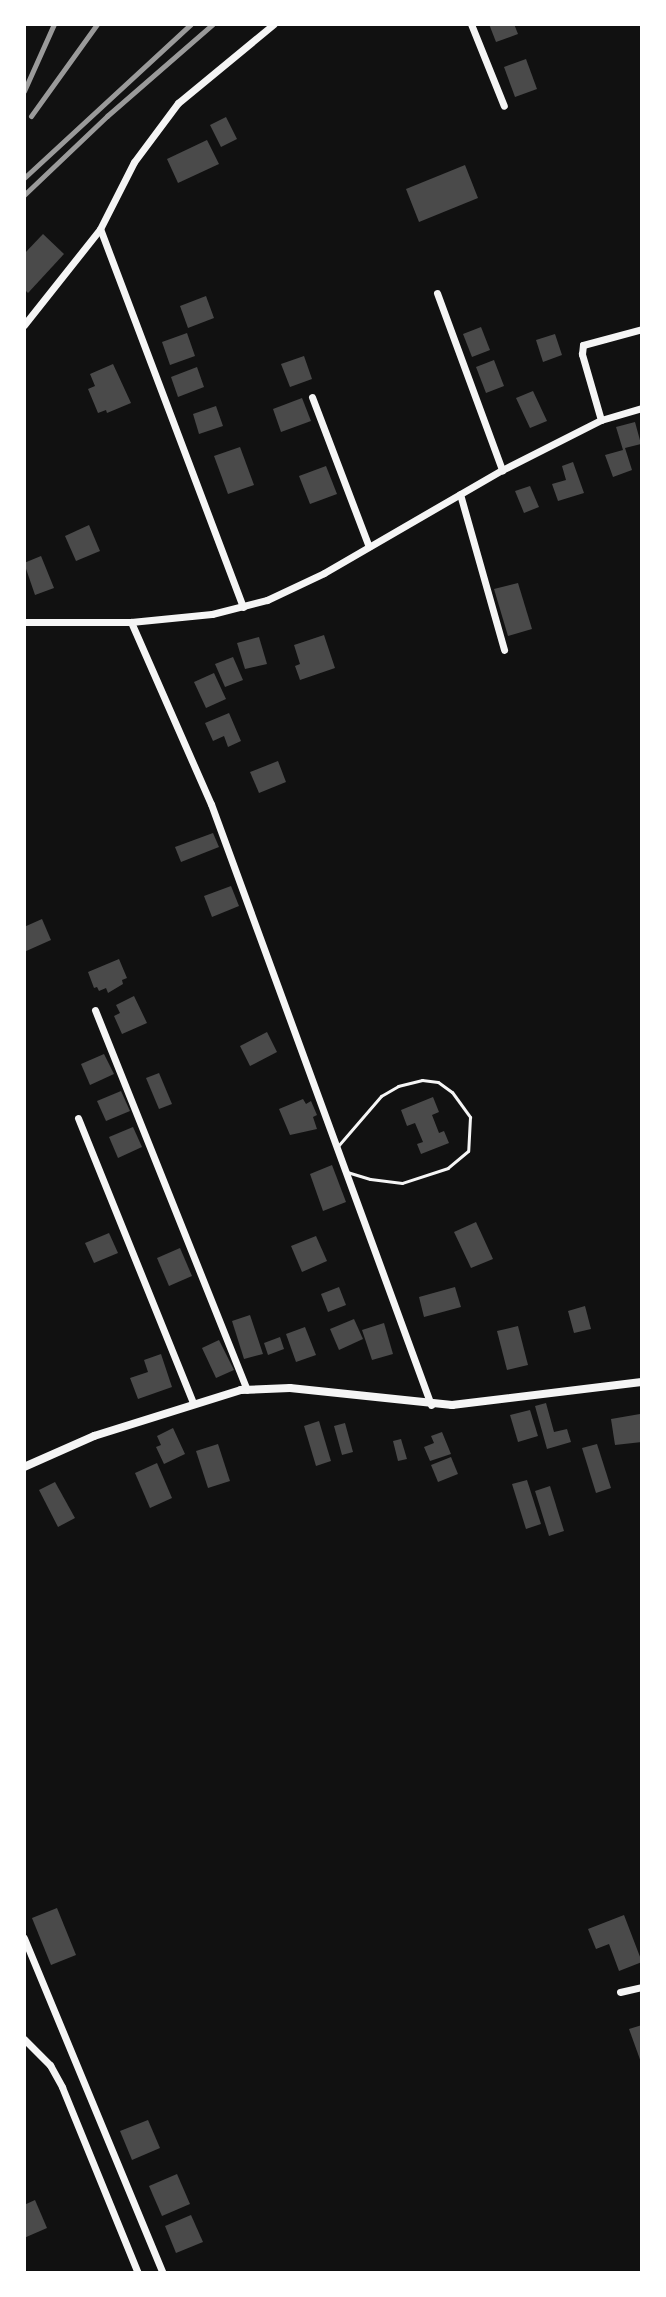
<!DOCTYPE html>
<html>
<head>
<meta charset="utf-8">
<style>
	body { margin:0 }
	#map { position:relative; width:666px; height:2297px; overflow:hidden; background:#111; font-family:Inter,sans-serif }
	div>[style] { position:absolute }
	.building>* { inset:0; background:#4a4a4a }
	.service>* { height:3px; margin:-1.5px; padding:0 1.5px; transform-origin:1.5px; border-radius:1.5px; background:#f5f5f5 }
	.minor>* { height:7px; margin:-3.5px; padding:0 3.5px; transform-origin:3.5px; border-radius:3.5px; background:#f5f5f5 }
	.tertiary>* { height:8px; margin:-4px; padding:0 4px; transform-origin:4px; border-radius:4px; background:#f5f5f5 }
	.rail>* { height:5px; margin:-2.5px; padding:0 2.5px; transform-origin:2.5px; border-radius:2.5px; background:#9a9a9a }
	span { translate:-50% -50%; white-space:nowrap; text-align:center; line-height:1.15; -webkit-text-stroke:6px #fff; paint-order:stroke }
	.frame { position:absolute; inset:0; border:26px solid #fff; pointer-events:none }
</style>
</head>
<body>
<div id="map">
	<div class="building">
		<i style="clip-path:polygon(489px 24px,514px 24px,518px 34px,496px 42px)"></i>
		<i style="clip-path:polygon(526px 59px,537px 89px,515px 97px,504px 67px)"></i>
		<i style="clip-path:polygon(226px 117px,237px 139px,221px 147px,210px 125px)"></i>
		<i style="clip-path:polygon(207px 140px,219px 164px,178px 183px,167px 159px)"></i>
		<i style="clip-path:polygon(465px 165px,478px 198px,419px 222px,406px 189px)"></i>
		<i style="clip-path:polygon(43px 234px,64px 254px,28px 293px,24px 289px,24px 254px)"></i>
		<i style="clip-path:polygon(206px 296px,214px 318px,188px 328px,180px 306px)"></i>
		<i style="clip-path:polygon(481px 327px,490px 350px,472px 357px,463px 334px)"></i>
		<i style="clip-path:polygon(187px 333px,195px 356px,170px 365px,162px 342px)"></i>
		<i style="clip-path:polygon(555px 334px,562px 355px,543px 362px,536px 340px)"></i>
		<i style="clip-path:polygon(304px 356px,312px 379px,290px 387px,281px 364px)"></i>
		<i style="clip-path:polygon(494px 360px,504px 386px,486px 393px,476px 367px)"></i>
		<i style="clip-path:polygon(113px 364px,131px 403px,107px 413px,106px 410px,98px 413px,88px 389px,95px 386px,90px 374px)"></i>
		<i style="clip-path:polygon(197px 367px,204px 387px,178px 397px,171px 377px)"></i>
		<i style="clip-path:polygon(533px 391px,547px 421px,530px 428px,516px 398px)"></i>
		<i style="clip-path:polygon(302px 398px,311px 421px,281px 432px,273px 409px)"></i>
		<i style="clip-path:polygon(216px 406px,223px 426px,199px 434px,193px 414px)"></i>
		<i style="clip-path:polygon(635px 422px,641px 444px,625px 448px,632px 470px,613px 477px,605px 455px,623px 450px,616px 427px)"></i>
		<i style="clip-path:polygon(240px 447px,254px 485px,228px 494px,214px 456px)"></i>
		<i style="clip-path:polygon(573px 462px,584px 493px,558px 501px,552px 484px,566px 480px,562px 466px)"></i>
		<i style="clip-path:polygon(326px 466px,337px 494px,310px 504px,299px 476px)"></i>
		<i style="clip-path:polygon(530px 486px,539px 507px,524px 513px,515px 491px)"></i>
		<i style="clip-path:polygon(89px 525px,100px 551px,76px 561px,65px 536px)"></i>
		<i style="clip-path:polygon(41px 556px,54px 588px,35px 595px,24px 563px)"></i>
		<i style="clip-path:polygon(518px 583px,532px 629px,508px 636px,494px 589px)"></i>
		<i style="clip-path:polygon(324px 635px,335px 668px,300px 680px,295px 666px,300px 664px,294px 645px)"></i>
		<i style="clip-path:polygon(259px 637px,267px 664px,245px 669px,237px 643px)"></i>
		<i style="clip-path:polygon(233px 657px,243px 680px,225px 687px,215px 664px)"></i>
		<i style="clip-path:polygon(214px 673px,226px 699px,206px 708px,194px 682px)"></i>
		<i style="clip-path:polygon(229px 713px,241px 741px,228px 747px,224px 736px,213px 741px,205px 723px)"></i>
		<i style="clip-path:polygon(278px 761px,286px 782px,259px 793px,250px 772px)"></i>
		<i style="clip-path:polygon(213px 833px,219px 847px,181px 862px,175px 847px)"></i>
		<i style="clip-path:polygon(231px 886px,239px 906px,212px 917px,204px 896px)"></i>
		<i style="clip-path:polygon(42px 919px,51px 940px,24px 952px,24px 927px)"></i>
		<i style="clip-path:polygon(119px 959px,127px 978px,122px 980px,123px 984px,108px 993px,106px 988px,99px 991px,97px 987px,94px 988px,88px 972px)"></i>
		<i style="clip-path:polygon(134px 996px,147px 1023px,122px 1034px,114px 1016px,120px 1013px,116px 1005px)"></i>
		<i style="clip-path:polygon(267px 1032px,277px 1052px,250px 1066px,240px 1046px)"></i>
		<i style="clip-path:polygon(104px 1054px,114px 1074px,90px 1085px,81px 1064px)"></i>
		<i style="clip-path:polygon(159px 1073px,172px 1104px,159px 1109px,146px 1078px)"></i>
		<i style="clip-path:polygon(121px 1091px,130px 1111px,106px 1121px,97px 1101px)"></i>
		<i style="clip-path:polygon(433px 1097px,439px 1112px,432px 1115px,439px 1133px,444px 1131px,449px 1143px,421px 1154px,417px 1144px,423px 1142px,415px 1123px,407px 1126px,401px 1110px)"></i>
		<i style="clip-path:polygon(303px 1099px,306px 1104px,311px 1101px,317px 1115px,313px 1117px,317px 1129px,290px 1135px,279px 1109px)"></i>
		<i style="clip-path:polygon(133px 1127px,142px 1147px,118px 1158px,109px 1137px)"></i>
		<i style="clip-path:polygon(332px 1165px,346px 1202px,323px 1211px,310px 1174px)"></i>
		<i style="clip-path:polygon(476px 1222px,493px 1259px,471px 1268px,454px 1232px)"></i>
		<i style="clip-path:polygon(109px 1233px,118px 1253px,94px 1263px,85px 1243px)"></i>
		<i style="clip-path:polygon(316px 1236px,327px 1261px,302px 1272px,291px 1246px)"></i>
		<i style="clip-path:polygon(180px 1248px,192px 1276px,169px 1286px,157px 1258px)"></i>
		<i style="clip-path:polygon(339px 1287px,346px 1305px,328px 1312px,321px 1294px)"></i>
		<i style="clip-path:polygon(455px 1287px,461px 1307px,424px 1317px,419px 1297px)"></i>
		<i style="clip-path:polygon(585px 1306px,591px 1329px,574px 1333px,568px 1311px)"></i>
		<i style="clip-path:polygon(250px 1315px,263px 1354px,244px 1359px,232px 1321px)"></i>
		<i style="clip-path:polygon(354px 1319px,363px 1339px,339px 1350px,330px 1329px)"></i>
		<i style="clip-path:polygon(384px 1323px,393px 1354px,372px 1360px,362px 1330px)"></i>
		<i style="clip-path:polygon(518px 1326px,528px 1365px,507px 1370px,497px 1331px)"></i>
		<i style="clip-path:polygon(305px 1327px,316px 1355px,296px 1362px,286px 1334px)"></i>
		<i style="clip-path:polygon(280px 1337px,284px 1349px,268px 1355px,264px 1343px)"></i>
		<i style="clip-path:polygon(219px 1340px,234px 1370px,216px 1378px,202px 1348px)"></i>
		<i style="clip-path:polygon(161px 1354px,172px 1387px,138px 1399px,130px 1378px,148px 1372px,144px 1360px)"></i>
		<i style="clip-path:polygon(546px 1403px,554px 1432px,567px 1429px,571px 1442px,547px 1449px,535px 1406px)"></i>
		<i style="clip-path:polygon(530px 1410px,538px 1436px,518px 1442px,510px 1415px)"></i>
		<i style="clip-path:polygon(640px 1414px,642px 1442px,615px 1445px,611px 1419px)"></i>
		<i style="clip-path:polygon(319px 1421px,331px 1461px,316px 1466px,304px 1426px)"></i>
		<i style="clip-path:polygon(345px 1423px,353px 1452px,342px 1455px,334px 1426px)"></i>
		<i style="clip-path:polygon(173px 1428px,185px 1454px,164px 1464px,156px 1447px,161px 1445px,157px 1436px)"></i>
		<i style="clip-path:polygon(442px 1432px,451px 1454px,430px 1461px,424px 1447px,434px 1443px,431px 1436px)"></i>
		<i style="clip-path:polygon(401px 1439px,407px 1459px,398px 1461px,393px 1441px)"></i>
		<i style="clip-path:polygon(218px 1444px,230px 1481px,208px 1488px,196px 1451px)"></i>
		<i style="clip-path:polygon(597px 1444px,611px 1488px,596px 1493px,582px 1448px)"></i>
		<i style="clip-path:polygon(451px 1457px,458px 1474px,438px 1482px,431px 1465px)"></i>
		<i style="clip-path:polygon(157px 1463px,172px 1498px,150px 1508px,135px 1473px)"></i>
		<i style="clip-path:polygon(527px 1480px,541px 1524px,526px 1529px,512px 1484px)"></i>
		<i style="clip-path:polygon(55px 1482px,75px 1518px,58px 1527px,39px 1490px)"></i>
		<i style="clip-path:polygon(550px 1486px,564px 1531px,549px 1536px,535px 1491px)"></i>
		<i style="clip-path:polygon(57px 1908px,76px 1955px,51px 1965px,32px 1918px)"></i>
		<i style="clip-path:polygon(624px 1915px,642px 1962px,619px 1971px,609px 1944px,596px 1949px,588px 1929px)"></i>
		<i style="clip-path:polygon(642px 2025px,642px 2065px,629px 2029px)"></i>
		<i style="clip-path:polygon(148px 2120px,160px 2148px,132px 2160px,120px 2131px)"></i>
		<i style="clip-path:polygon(177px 2174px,190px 2204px,162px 2216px,149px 2186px)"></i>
		<i style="clip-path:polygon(35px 2200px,47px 2228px,24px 2238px,24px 2205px)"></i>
		<i style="clip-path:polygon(191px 2215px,203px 2242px,176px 2253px,165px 2226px)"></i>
	</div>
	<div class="service">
		<i style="left:338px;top:1146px;width:66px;rotate:-49.3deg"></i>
		<i style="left:381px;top:1096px;width:20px;rotate:-30deg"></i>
		<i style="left:398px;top:1086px;width:25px;rotate:-14deg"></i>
		<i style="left:422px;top:1080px;width:16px;rotate:7deg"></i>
		<i style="left:438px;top:1082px;width:17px;rotate:36deg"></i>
		<i style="left:452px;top:1092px;width:31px;rotate:54deg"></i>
		<i style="left:470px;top:1117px;width:34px;rotate:93deg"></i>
		<i style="left:468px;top:1151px;width:26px;rotate:140deg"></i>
		<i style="left:448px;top:1168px;width:48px;rotate:161.9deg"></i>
		<i style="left:402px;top:1183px;width:32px;rotate:-173deg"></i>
		<i style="left:370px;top:1179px;width:24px;rotate:-163deg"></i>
	</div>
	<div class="minor">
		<i style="left:471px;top:24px;width:88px;rotate:68.1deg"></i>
		<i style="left:437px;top:293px;width:189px;rotate:69.8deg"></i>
		<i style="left:24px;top:325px;width:122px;rotate:-51.6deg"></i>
		<i style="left:312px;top:397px;width:160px;rotate:69.2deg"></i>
		<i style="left:601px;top:420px;width:69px;rotate:-106.1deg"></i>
		<i style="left:582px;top:354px;width:9px;rotate:-84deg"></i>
		<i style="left:583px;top:345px;width:61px;rotate:-15.2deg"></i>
		<i style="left:460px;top:494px;width:162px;rotate:74.2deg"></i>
		<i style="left:243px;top:607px;width:404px;rotate:-110.7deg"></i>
		<i style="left:100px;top:229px;width:75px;rotate:-63.1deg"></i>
		<i style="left:134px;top:162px;width:74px;rotate:-53.3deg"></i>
		<i style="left:178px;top:103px;width:124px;rotate:-39.5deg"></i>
		<i style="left:24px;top:622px;width:107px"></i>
		<i style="left:131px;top:622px;width:81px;rotate:-5.6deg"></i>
		<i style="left:212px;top:614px;width:57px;rotate:-14.3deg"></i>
		<i style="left:267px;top:600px;width:63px;rotate:-25.3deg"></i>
		<i style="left:324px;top:573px;width:206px;rotate:-30.1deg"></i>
		<i style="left:502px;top:470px;width:111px;rotate:-26.8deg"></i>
		<i style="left:601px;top:420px;width:43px;rotate:-16.3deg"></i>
		<i style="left:131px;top:622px;width:199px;rotate:66.3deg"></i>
		<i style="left:211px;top:804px;width:640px;rotate:69.89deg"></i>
		<i style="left:95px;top:1010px;width:409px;rotate:68.2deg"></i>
		<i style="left:78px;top:1118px;width:306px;rotate:68deg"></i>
		<i style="left:24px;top:1938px;width:363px;rotate:67.5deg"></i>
		<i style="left:620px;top:1992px;width:23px;rotate:-13deg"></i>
		<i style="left:24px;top:2039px;width:37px;rotate:45deg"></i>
		<i style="left:50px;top:2065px;width:25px;rotate:61deg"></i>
		<i style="left:62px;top:2087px;width:201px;rotate:67.8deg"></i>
	</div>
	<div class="tertiary">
		<i style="left:24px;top:1467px;width:77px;rotate:-23.9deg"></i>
		<i style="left:94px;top:1436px;width:154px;rotate:-17.4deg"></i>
		<i style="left:241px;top:1390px;width:49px;rotate:-2.3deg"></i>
		<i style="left:290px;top:1388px;width:163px;rotate:6deg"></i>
		<i style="left:452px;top:1405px;width:191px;rotate:-6.9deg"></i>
	</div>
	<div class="rail">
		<i style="left:24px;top:91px;width:73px;rotate:-65.9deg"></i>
		<i style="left:31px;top:116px;width:113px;rotate:-54.3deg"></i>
		<i style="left:24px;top:178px;width:227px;rotate:-42.7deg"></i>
		<i style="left:24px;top:195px;width:115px;rotate:-43.6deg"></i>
		<i style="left:107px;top:116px;width:140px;rotate:-41deg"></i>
	</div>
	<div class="frame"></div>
</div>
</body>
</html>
